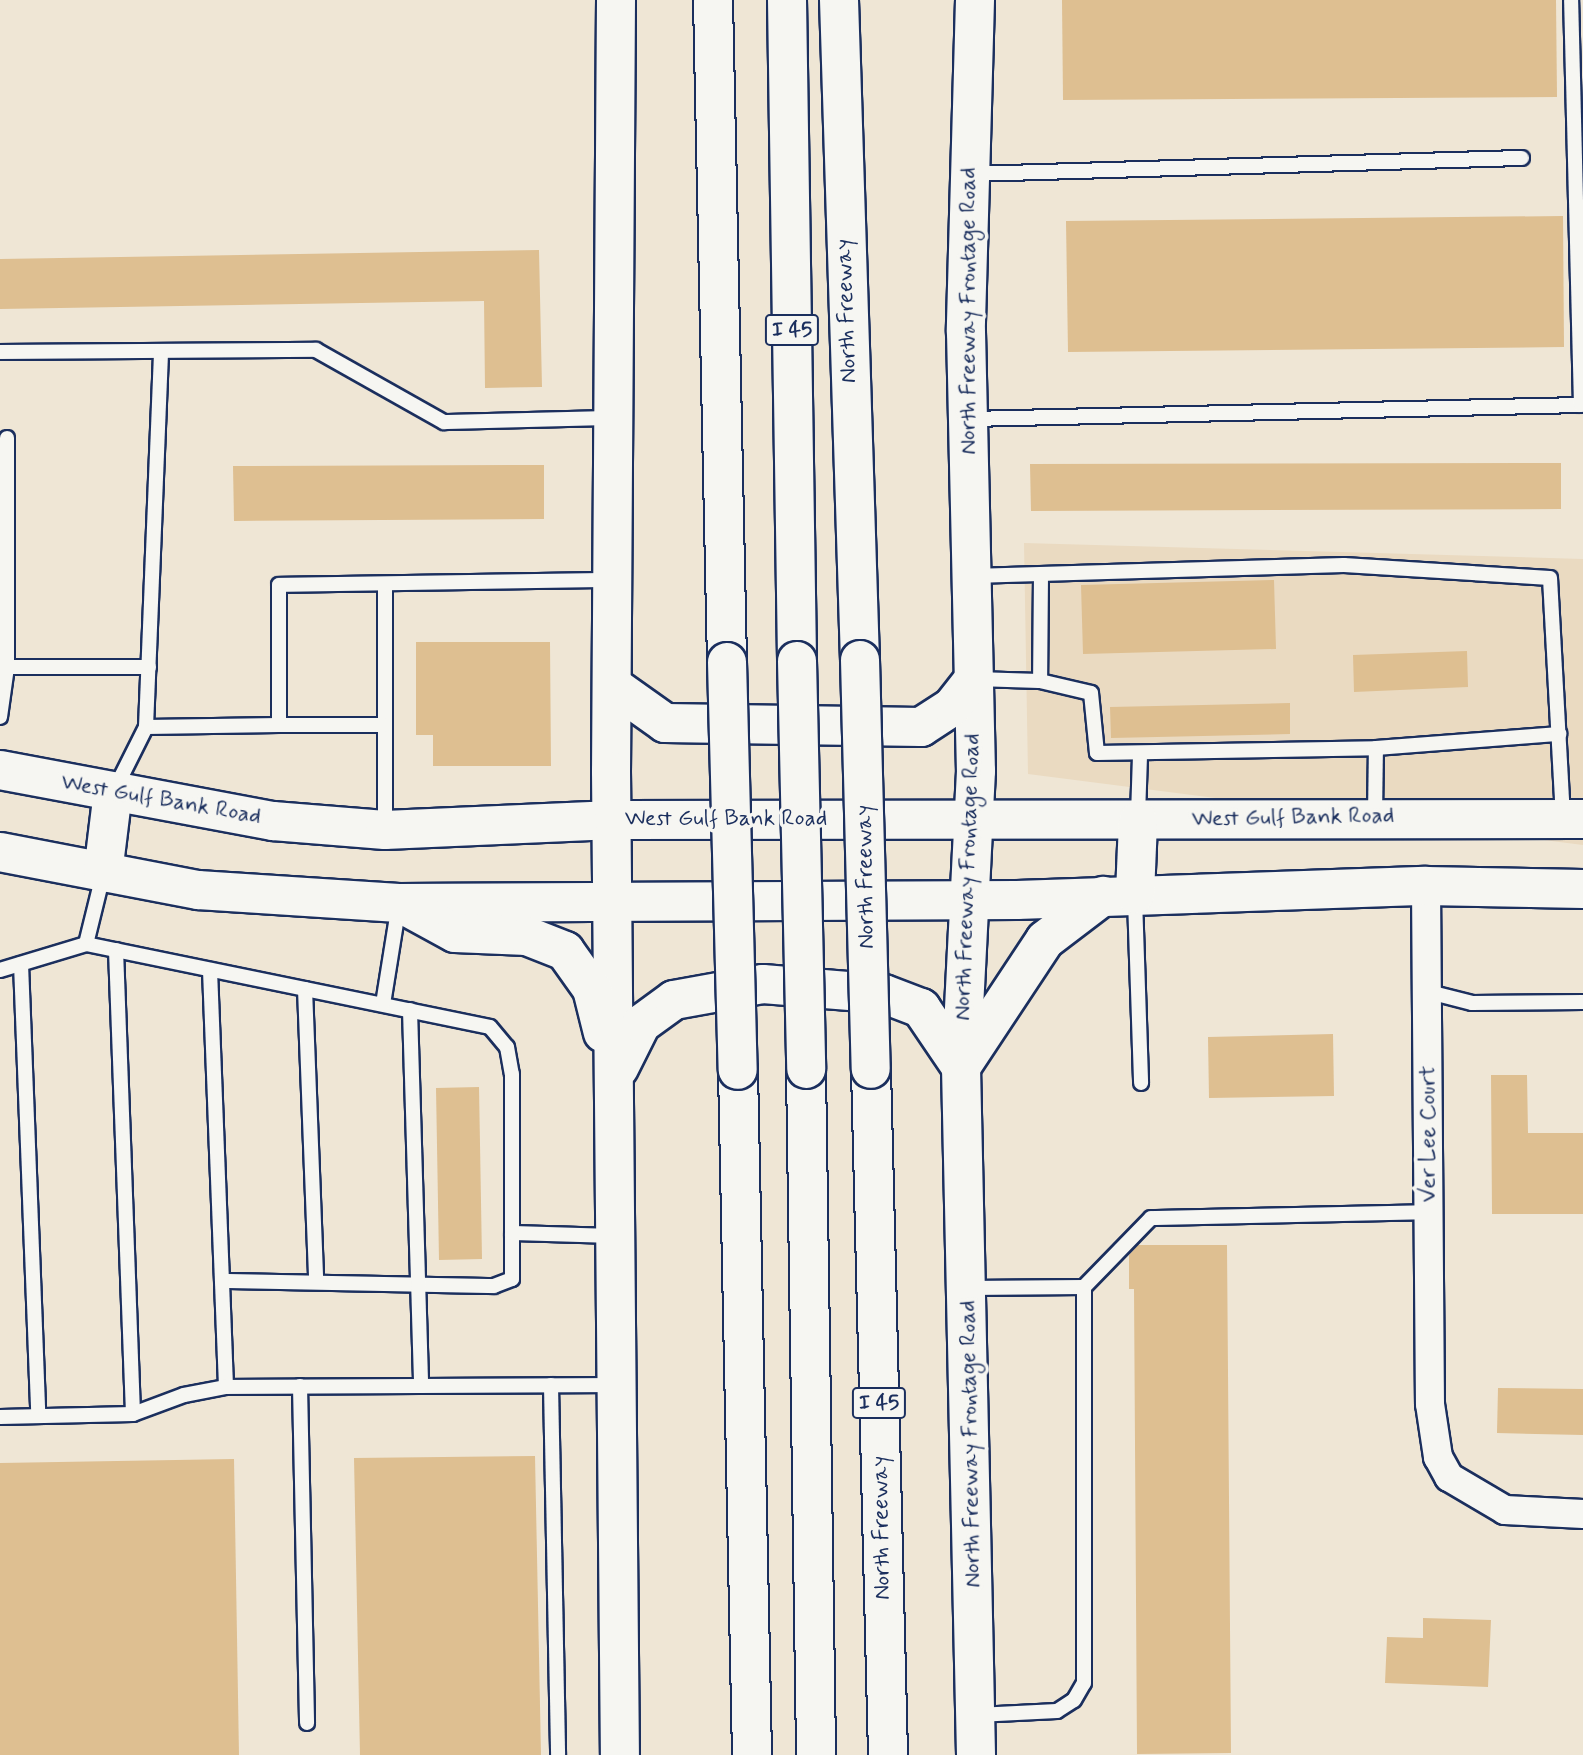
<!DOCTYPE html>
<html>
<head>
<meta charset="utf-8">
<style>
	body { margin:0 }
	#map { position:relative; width:1583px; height:1755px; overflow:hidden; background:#efe6d5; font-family:Mynerve,sans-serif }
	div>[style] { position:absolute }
	.built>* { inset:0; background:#eadac1 }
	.building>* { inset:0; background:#debf91 }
	.roads { filter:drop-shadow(2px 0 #1b2f5e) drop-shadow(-2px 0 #1b2f5e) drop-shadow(0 2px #1b2f5e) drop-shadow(0 -2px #1b2f5e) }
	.service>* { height:14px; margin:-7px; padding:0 7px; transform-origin:7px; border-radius:7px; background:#f6f6f2 }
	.minor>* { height:28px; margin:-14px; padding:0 14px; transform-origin:14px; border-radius:14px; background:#f6f6f2 }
	.secondary>* { height:38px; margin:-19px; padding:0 19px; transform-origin:19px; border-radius:19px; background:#f6f6f2 }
	.motorway>* { height:38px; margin:-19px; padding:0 19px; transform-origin:19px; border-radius:19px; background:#f6f6f2 }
	.bridges { filter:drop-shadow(2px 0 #1b2f5e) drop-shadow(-2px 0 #1b2f5e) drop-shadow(0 2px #1b2f5e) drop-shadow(0 -2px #1b2f5e) }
	.motorway-bridge>* { height:38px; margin:-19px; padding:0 19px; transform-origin:19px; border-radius:19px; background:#f6f6f2 }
	span { translate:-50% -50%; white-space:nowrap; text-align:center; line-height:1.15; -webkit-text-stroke:7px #f6f6f2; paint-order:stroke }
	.shield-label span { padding:2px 5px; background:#f6f6f2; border:2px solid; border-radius:5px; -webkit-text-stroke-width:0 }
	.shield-label { font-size:21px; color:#1b2f5e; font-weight:700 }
	.street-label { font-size:23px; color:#1b2f5e }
</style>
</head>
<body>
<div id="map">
	<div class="built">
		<i style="clip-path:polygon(1024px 543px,1583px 559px,1583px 845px,1028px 774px)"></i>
	</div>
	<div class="building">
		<i style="clip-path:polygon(1062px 0,1556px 0,1557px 97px,1063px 100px)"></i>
		<i style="clip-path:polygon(1563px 216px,1564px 347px,1068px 352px,1066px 221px)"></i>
		<i style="clip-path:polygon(539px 250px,542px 387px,485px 388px,484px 301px,0 309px,0 259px)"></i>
		<i style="clip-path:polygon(1561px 463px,1561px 509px,1031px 511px,1030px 464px)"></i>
		<i style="clip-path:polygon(544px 465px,544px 519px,234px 521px,233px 466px)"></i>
		<i style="clip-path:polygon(1274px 580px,1276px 649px,1083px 654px,1081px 585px)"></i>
		<i style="clip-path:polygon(416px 642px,550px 642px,551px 766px,433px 766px,433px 735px,416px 735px)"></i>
		<i style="clip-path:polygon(1467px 651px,1468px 687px,1354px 692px,1353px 655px)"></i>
		<i style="clip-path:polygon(1290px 703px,1290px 734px,1111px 738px,1110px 707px)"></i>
		<i style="clip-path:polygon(1333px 1034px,1334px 1096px,1209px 1098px,1208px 1037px)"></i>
		<i style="clip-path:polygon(1491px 1075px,1527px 1075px,1528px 1133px,1583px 1133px,1583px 1214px,1492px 1214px)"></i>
		<i style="clip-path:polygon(479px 1087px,482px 1259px,439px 1260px,436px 1088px)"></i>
		<i style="clip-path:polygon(1138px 1245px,1227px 1245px,1231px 1753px,1137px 1754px,1134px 1289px,1129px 1289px,1129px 1255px)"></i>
		<i style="clip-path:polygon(1498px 1388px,1583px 1389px,1583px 1435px,1497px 1433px)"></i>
		<i style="clip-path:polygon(535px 1456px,541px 1755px,360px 1755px,354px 1458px)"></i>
		<i style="clip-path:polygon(234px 1459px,239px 1755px,0 1755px,0 1463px)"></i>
		<i style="clip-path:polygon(1423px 1618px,1491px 1620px,1488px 1687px,1385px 1683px,1387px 1637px,1423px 1638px)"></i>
	</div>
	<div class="roads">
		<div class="service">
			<i style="left:972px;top:174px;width:550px;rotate:-1.67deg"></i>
			<i style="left:0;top:352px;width:316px;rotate:-0.4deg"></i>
			<i style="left:316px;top:350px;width:147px;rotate:29.4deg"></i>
			<i style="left:444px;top:422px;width:167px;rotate:-1.4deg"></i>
			<i style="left:969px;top:419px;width:612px;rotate:-1.31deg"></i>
			<i style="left:1581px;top:405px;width:405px;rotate:-91.4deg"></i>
			<i style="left:1041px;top:575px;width:106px;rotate:90.5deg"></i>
			<i style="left:1040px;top:681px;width:52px;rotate:13.2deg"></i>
			<i style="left:1091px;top:693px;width:60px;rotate:84.3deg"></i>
			<i style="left:1097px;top:753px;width:279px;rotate:-1deg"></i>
			<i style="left:1376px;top:748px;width:184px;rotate:-4.4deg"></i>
			<i style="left:972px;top:576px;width:372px;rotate:-1.7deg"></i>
			<i style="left:1344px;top:565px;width:206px;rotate:3.6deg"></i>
			<i style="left:1550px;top:578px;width:240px;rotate:86.9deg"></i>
			<i style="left:385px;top:584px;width:243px;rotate:90deg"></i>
			<i style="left:7px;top:667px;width:142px"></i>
			<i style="left:975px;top:679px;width:65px;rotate:1.8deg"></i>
			<i style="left:0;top:717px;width:50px;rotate:-82deg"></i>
			<i style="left:7px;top:667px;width:229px;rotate:-90deg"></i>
			<i style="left:385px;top:725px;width:106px;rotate:180deg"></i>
			<i style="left:279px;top:725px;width:140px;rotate:-90deg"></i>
			<i style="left:279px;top:585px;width:333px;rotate:-0.9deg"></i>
			<i style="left:146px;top:727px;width:133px;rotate:-0.9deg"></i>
			<i style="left:114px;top:791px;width:72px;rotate:-63.4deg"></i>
			<i style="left:146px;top:727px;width:376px;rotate:-87.7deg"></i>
			<i style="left:1138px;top:816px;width:61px;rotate:-88.1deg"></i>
			<i style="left:1375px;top:816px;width:68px;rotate:-89.2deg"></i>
			<i style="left:1135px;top:899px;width:184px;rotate:88.1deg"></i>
			<i style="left:86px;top:944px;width:412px;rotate:11.6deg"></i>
			<i style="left:490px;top:1027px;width:26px;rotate:50deg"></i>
			<i style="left:507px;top:1047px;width:27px;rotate:80deg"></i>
			<i style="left:512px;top:1074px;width:205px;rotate:90deg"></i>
			<i style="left:512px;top:1279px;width:19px;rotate:159deg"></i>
			<i style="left:494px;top:1286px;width:272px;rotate:-178.9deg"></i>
			<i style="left:116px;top:950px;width:464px;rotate:87.9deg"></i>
			<i style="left:21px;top:964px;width:452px;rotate:87.8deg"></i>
			<i style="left:0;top:970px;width:90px;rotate:-16.8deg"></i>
			<i style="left:86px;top:944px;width:71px;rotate:-76.2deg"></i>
			<i style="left:210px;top:970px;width:417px;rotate:87.8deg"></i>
			<i style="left:305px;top:989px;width:293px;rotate:87.8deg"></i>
			<i style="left:1429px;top:992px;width:44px;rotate:14.3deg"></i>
			<i style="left:1472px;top:1003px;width:111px;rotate:-0.5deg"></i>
			<i style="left:383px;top:1004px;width:101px;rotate:-80.9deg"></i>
			<i style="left:410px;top:1010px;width:376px;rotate:88.3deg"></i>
			<i style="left:512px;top:1233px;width:103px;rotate:1.7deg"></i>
			<i style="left:968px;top:1288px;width:116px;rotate:-0.5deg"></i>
			<i style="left:1084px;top:1287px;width:96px;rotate:-45.8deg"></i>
			<i style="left:1151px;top:1218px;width:278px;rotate:-1.2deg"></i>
			<i style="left:551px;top:1385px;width:370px;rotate:88.9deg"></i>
			<i style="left:300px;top:1386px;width:337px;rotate:88.8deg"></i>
			<i style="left:0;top:1417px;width:133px;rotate:-1.3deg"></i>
			<i style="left:133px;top:1414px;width:54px;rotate:-20.4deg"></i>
			<i style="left:184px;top:1395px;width:43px;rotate:-10.8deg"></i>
			<i style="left:226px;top:1387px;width:387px;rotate:-0.3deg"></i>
			<i style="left:977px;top:1715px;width:80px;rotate:-2.9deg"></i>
			<i style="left:1057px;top:1711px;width:20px;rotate:-33deg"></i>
			<i style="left:1074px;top:1700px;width:20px;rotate:-60deg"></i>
			<i style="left:1084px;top:1683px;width:396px;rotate:-90deg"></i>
		</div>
		<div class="minor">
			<i style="left:1426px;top:886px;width:518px;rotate:89.56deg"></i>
			<i style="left:1430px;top:1404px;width:54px;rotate:81.4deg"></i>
			<i style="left:1438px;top:1457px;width:23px;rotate:61deg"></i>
			<i style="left:1449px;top:1477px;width:65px;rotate:30.5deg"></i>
			<i style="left:1505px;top:1510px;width:78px;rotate:2.9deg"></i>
		</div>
		<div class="secondary">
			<i style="left:616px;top:0;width:771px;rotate:90.37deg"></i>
			<i style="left:611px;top:771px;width:984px;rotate:89.48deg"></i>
			<i style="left:975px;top:0;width:332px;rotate:91.6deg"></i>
			<i style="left:966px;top:332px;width:439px;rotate:88.7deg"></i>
			<i style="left:976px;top:771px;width:296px;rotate:92.9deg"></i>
			<i style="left:961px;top:1067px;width:688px;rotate:88.75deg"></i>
			<i style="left:613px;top:686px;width:64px;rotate:35.4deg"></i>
			<i style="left:665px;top:723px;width:256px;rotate:0.9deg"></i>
			<i style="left:921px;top:727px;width:37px;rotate:-33deg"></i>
			<i style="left:952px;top:707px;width:36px;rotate:-52deg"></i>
			<i style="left:0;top:770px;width:278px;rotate:10.6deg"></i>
			<i style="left:273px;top:821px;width:112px;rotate:4.6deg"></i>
			<i style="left:385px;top:830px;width:229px;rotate:-2.5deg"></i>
			<i style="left:614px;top:820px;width:969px;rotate:-0.06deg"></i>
			<i style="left:0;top:852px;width:202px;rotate:10.9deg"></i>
			<i style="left:198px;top:890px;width:201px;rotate:3.7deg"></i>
			<i style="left:399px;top:903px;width:618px;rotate:-0.28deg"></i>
			<i style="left:1017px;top:900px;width:409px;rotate:-2deg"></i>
			<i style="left:1426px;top:886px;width:157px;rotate:1.1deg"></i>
			<i style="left:103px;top:873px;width:82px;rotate:-83deg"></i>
			<i style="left:1135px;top:894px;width:73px;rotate:-87.6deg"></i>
			<i style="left:402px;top:904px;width:60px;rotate:28.7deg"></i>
			<i style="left:455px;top:933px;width:72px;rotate:2.4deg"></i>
			<i style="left:527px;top:936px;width:41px;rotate:21.5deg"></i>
			<i style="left:565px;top:951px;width:47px;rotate:54.6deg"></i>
			<i style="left:592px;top:989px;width:45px;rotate:76deg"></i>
			<i style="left:961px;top:1067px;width:152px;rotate:-56.5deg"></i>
			<i style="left:1045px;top:940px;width:73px;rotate:-37.2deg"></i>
			<i style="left:619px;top:1068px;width:49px;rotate:-63.4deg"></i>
			<i style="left:641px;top:1024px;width:41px;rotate:-36deg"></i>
			<i style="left:674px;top:1000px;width:90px;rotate:-10.2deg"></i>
			<i style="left:763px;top:984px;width:121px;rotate:4.7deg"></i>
			<i style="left:884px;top:994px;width:40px;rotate:21deg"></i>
			<i style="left:921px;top:1008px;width:71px;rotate:55.9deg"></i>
		</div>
		<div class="motorway">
			<i style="left:713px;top:0;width:662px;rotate:88.79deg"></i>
			<i style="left:787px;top:0;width:661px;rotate:89.13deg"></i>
			<i style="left:839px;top:0;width:660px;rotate:88.18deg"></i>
			<i style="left:806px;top:1069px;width:686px;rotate:89.16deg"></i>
			<i style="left:871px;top:1069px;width:686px;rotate:88.58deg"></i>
			<i style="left:738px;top:1070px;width:685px;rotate:88.83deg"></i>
		</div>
	</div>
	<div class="bridges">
		<div class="motorway-bridge">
			<i style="left:860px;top:660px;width:409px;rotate:88.5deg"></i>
			<i style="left:797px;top:661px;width:408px;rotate:88.7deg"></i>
			<i style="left:727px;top:662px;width:408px;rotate:88.5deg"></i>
		</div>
	</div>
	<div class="shield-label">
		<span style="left:792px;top:330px">I 45</span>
		<span style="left:879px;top:1403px">I 45</span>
	</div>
	<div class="street-label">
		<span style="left:847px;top:311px;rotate:-92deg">North Freeway</span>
		<span style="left:969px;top:311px;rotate:-90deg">North Freeway Frontage Road</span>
		<span style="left:161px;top:800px;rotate:10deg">West Gulf Bank Road</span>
		<span style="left:1293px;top:818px;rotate:-1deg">West Gulf Bank Road</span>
		<span style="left:726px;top:819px">West Gulf Bank Road</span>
		<span style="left:866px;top:877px;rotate:-91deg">North Freeway</span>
		<span style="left:968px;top:877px;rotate:-88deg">North Freeway Frontage Road</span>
		<span style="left:1429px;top:1134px;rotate:-90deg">Ver Lee Court</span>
		<span style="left:971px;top:1444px;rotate:-91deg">North Freeway Frontage Road</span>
		<span style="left:882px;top:1528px;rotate:-91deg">North Freeway</span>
	</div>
</div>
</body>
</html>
